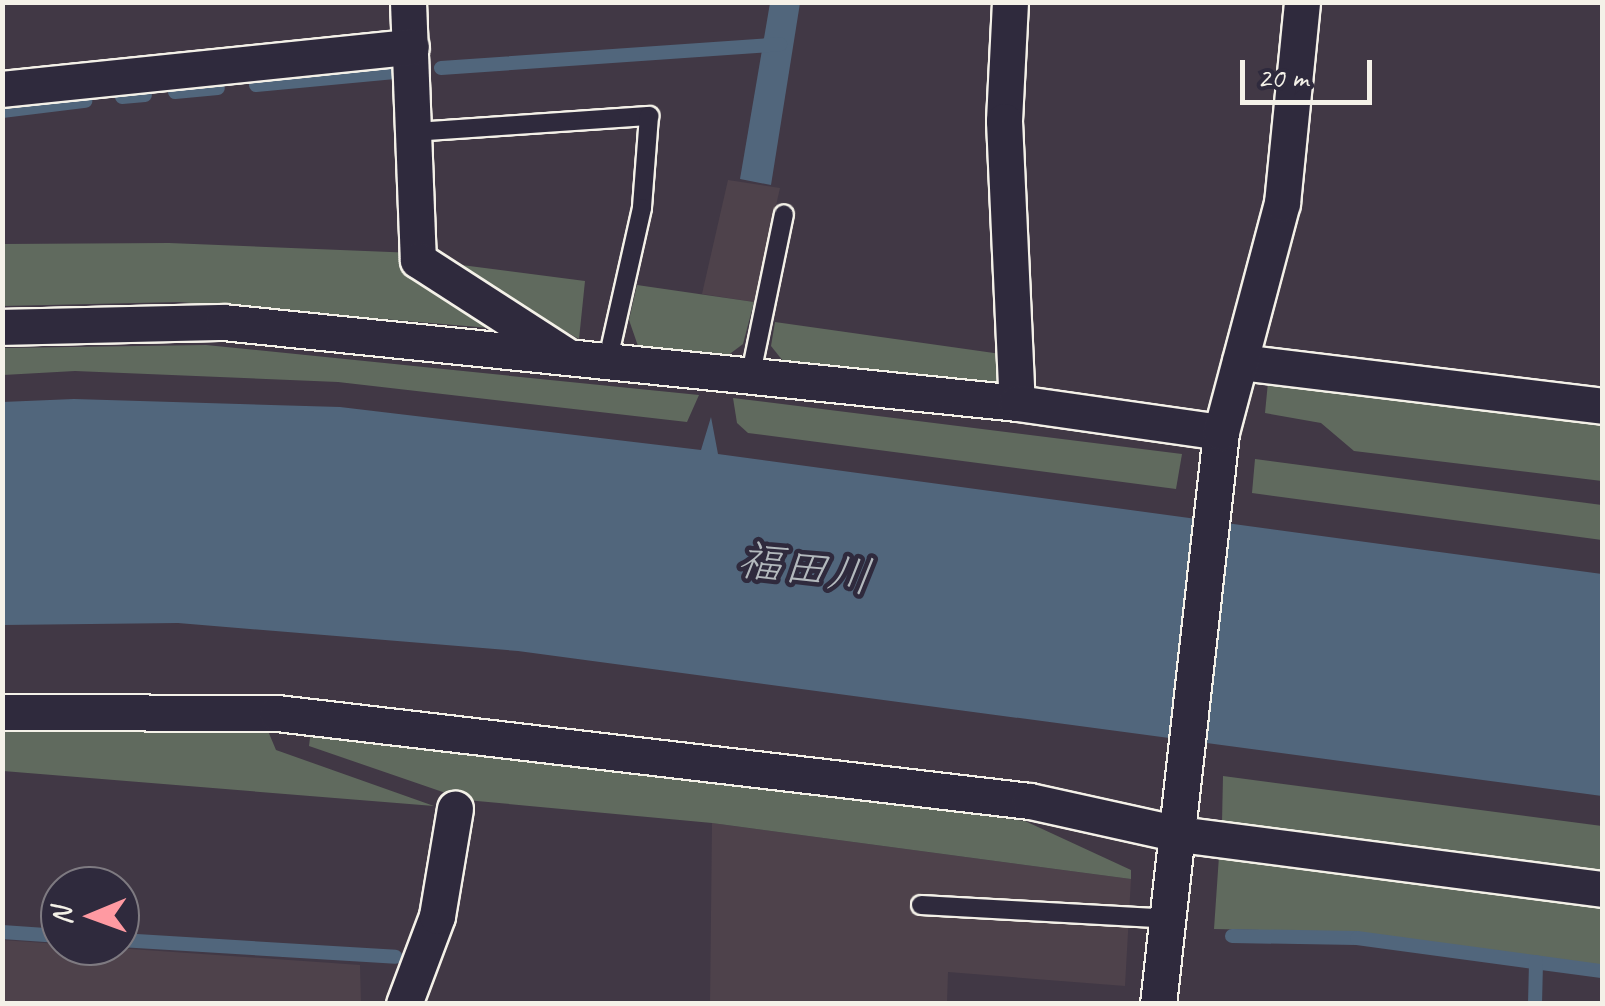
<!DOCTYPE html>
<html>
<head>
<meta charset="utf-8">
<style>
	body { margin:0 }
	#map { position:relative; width:1605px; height:1006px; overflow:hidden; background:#413845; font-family:Caveat,"Klee One",sans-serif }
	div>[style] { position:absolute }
	.built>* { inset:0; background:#4e424b }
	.green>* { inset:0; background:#606a5e }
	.water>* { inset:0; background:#51667c }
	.stream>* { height:14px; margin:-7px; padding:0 7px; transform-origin:7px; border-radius:7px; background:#51667c }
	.roads { filter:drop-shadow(2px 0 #f4f1e8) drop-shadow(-2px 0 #f4f1e8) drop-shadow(0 2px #f4f1e8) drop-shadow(0 -2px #f4f1e8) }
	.lane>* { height:18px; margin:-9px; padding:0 9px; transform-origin:9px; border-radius:9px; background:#2f2a3d }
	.street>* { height:35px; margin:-17.5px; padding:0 17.5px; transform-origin:17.5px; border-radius:17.5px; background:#2f2a3d }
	span { translate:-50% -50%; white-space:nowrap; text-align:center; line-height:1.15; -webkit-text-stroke:9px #2f2a3d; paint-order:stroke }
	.water-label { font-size:45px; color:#b3b9bd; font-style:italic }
	.frame { position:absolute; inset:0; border:5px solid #f4f1e8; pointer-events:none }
	.north { position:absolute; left:40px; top:866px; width:100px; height:100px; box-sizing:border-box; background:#2f2a3d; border:2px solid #7e7a81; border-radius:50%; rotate:269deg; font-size:28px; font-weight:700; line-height:40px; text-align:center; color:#f4f1e8 }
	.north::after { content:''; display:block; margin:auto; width:35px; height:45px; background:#ff9aa2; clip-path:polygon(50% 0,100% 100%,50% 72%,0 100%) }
	.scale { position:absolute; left:1240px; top:60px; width:132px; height:45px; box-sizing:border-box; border:5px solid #f4f1e8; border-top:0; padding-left:12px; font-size:30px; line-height:35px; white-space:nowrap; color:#f4f1e8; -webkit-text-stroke:8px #2f2a3d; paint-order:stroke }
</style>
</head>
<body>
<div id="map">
	<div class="built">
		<i style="clip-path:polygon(728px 180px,780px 188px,754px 302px,702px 294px)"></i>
		<i style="clip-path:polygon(712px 823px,1131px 879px,1125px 986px,948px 972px,947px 1003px,710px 1004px)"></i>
		<i style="clip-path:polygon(2px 940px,360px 965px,361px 1003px,3px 1003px)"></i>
	</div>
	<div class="green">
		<i style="clip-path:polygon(169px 243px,415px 253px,502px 329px,179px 302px,3px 306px,2px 244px)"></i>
		<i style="clip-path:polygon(446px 263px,585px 281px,579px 339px)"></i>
		<i style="clip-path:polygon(637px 285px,754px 302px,743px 344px,727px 356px,638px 346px,629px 320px)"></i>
		<i style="clip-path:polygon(775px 322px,1001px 354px,1003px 390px,787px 366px,771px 346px)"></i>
		<i style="clip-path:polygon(206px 345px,699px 395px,687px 422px,338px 382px,75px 371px,3px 375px,3px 348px)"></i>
		<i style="clip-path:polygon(1268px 382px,1602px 420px,1602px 481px,1354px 451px,1321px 423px,1265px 413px)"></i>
		<i style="clip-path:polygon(733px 398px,1182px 454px,1176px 489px,748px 433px,737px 423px)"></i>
		<i style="clip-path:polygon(1255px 459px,1602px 505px,1602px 540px,1252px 493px)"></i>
		<i style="clip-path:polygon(97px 725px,268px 731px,276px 750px,434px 806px,3px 771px,2px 729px)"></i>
		<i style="clip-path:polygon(311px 730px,1025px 821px,1131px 870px,1131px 879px,712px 823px,466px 800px,309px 746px)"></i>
		<i style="clip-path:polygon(1223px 776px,1602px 826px,1602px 872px,1222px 823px)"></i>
		<i style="clip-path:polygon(1219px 856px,1602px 906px,1602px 965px,1354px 932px,1214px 929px)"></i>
	</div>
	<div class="water">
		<i style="clip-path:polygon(770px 3px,800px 3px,771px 185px,740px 179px)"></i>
		<i style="clip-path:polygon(74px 399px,340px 407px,701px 450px,711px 417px,718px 454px,1602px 574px,1602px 796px,518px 651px,178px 623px,3px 625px,2px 402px)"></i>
	</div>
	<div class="stream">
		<i style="left:441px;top:68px;width:340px;rotate:-4deg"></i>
		<i style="left:256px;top:85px;width:142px;rotate:-5.3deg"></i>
		<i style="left:175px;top:92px;width:43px;rotate:-5.3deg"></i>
		<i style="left:122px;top:97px;width:23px;rotate:-5deg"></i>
		<i style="left:2px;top:111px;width:84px;rotate:-6.9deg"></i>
		<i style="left:2px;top:932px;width:58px;rotate:3.9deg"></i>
		<i style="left:1232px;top:936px;width:125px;rotate:0.9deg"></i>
		<i style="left:1357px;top:938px;width:247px;rotate:7.7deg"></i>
		<i style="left:120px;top:940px;width:276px;rotate:3.5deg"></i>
		<i style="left:1535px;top:1004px;width:42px;rotate:-88.6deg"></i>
	</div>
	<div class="roads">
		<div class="lane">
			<i style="left:414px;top:132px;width:236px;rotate:-3.9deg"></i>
			<i style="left:649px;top:116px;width:92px;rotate:94.4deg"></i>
			<i style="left:642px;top:208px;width:159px;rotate:102.7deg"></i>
			<i style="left:750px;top:378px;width:167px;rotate:-78.3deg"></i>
			<i style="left:921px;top:905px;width:248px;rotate:3.2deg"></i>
		</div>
		<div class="street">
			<i style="left:408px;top:2px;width:258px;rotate:87.8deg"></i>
			<i style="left:418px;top:260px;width:177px;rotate:32.8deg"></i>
			<i style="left:1010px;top:2px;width:119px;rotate:92.9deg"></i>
			<i style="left:1004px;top:121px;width:282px;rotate:87.4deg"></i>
			<i style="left:2px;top:89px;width:411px;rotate:-5.9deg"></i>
			<i style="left:2px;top:327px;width:221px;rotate:-1.3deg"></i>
			<i style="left:223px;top:322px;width:798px;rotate:5.82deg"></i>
			<i style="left:1017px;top:403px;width:206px;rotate:8.1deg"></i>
			<i style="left:1240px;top:362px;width:365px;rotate:6.9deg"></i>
			<i style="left:2px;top:712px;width:275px;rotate:0.2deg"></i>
			<i style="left:277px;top:713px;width:758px;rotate:6.67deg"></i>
			<i style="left:1030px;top:801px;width:153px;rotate:12.5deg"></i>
			<i style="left:1179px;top:834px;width:427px;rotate:7.4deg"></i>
			<i style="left:404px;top:1004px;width:94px;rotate:-69.4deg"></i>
			<i style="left:437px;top:916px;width:109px;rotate:-80.5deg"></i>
			<i style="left:1158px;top:1004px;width:575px;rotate:-83.71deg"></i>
			<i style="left:1221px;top:432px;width:237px;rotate:-75.1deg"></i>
			<i style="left:1282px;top:203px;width:202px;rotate:-84.3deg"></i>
		</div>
	</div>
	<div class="water-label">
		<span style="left:805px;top:569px;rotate:8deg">福田川</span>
	</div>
	<div class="frame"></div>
	<div class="north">N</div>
	<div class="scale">20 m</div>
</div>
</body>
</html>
